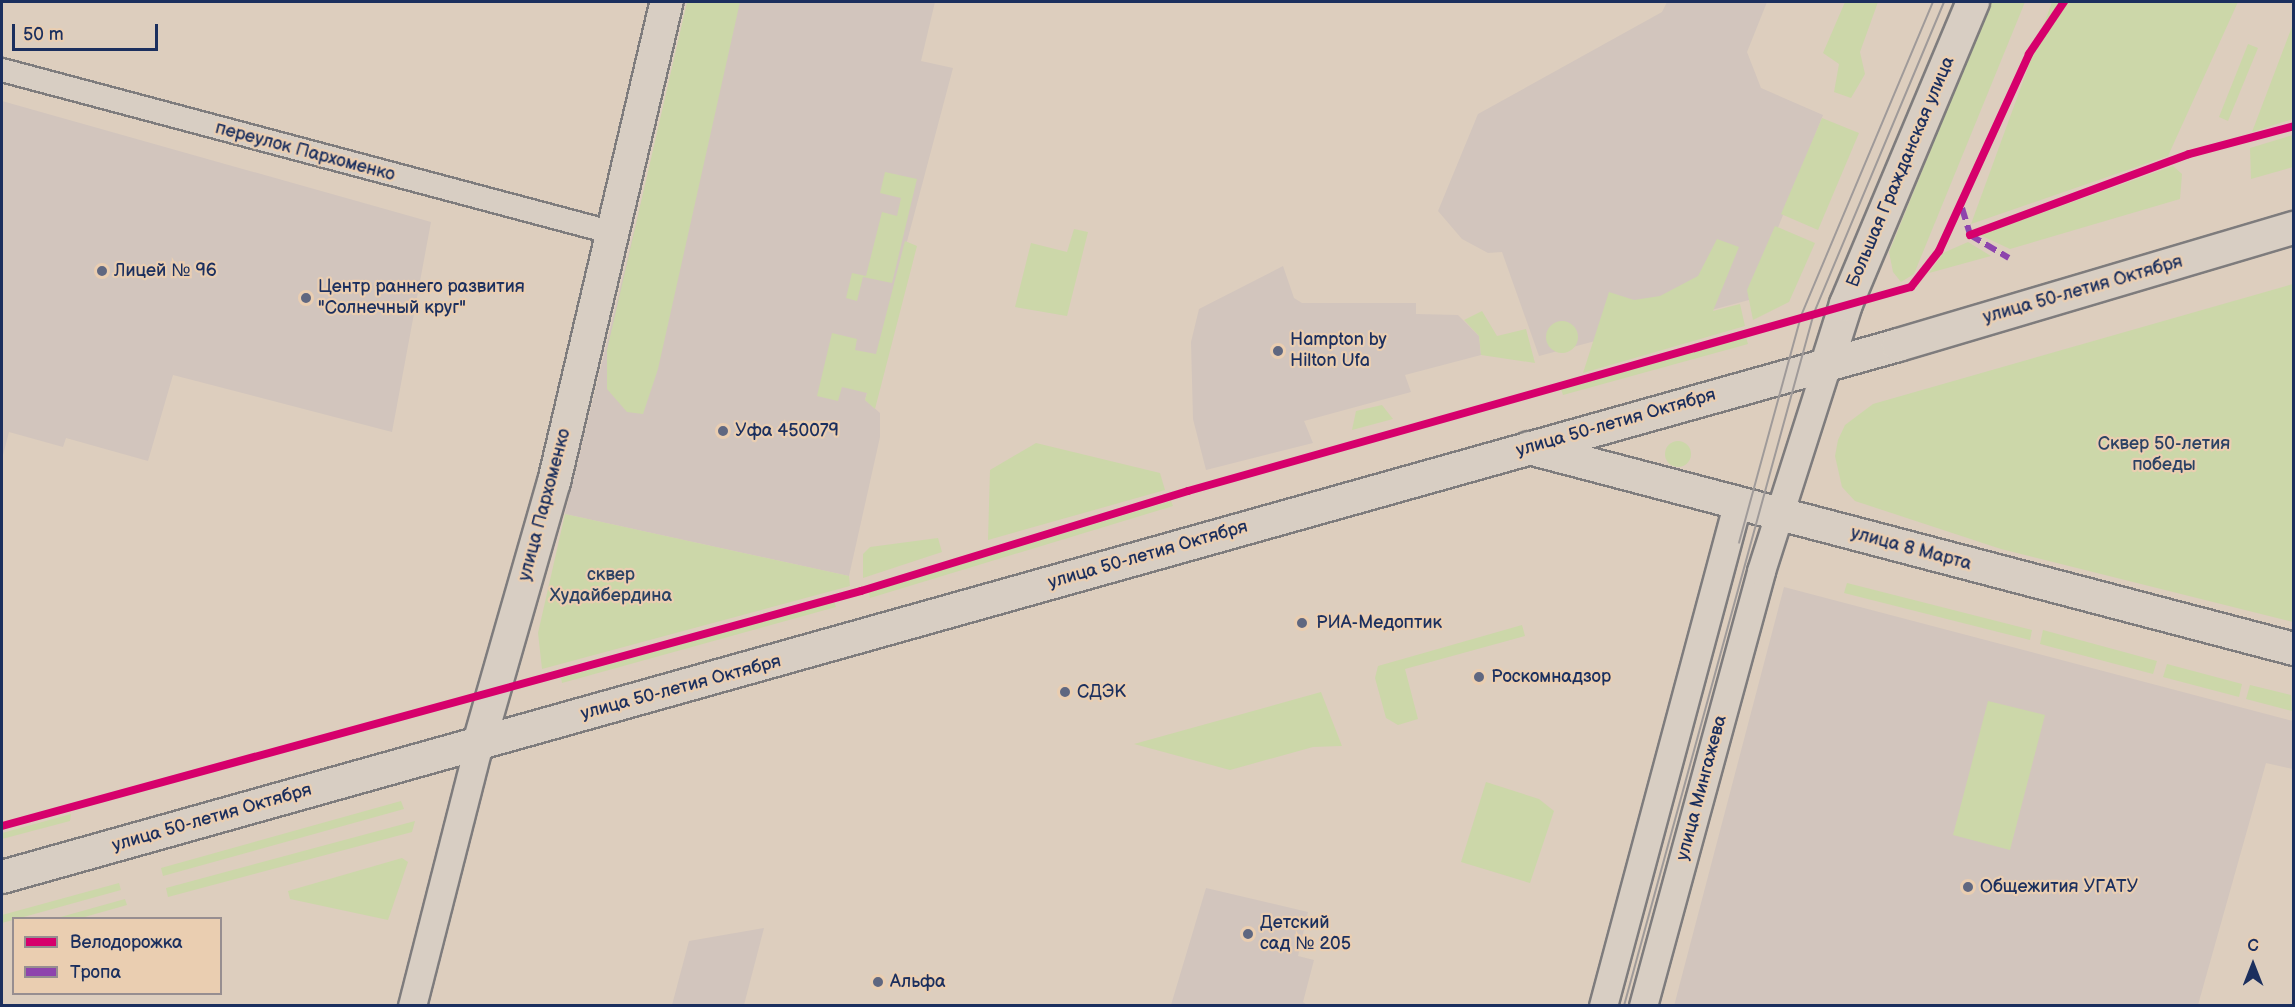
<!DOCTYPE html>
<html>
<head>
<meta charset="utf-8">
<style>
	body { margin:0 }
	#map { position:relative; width:2295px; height:1007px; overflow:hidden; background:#ddcebe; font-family:"Balsamiq Sans",sans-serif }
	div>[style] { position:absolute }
	.built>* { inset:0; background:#d2c5bd }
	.green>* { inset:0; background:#ccd7a9 }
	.round { border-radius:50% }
	.roads { filter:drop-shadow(2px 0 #7e7c7d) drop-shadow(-2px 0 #7e7c7d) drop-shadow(0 2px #7e7c7d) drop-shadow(0 -2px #7e7c7d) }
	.minor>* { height:22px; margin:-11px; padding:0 11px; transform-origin:11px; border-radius:11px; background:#d8cec3 }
	.tertiary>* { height:27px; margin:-13.5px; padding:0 13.5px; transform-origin:13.5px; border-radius:13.5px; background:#d8cec3 }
	.secondary>* { height:32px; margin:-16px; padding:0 16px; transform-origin:16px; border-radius:16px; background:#d8cec3 }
	.tram>* { height:1.5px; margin:-0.75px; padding:0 0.75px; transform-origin:0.75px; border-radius:0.75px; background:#9f9a99 }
	.quiet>* { height:6px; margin-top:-3px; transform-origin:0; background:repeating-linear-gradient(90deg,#8e44ad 0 12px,transparent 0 18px) }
	.cycleway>* { height:8px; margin:-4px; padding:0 4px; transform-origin:4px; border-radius:4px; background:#d6006c }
	.dots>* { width:16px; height:16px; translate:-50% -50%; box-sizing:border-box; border:3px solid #eaceb1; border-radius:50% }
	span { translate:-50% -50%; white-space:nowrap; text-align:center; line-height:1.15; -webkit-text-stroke:4.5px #eaceb1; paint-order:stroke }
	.street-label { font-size:18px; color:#1b2f5e }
	.poi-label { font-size:18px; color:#1b2f5e }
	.left { translate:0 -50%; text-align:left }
	.park-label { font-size:18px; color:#2b4164 }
	.frame { position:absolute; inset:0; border:3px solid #1b2f5e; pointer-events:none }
	.legend { position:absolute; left:12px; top:917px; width:210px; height:78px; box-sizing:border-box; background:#eaceb1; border:2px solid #978e90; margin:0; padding:8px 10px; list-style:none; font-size:18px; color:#1b2f5e }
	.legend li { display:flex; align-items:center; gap:12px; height:30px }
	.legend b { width:30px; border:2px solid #978e90 }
	.north { position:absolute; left:2223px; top:935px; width:60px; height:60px; -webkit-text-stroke:4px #eaceb1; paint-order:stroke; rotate:0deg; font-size:16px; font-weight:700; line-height:24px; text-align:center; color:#1b2f5e }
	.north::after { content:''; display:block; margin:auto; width:21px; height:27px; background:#1b2f5e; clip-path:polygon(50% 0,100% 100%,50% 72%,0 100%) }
	.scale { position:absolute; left:12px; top:24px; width:146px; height:27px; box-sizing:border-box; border:3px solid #1b2f5e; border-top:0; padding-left:8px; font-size:18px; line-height:21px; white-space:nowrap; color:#1b2f5e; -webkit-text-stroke:4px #eaceb1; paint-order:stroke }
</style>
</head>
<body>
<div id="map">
	<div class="built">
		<i style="clip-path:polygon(690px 2px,935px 2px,921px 61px,953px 68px,865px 400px,880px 413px,880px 437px,849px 576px,565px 514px)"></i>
		<i style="clip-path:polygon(1667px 2px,1767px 2px,1747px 52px,1761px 88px,1823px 115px,1749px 300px,1539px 356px,1502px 252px,1488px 253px,1462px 239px,1438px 211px,1478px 114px,1662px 12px)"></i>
		<i style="clip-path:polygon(2px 101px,431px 222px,392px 432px,173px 375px,148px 461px,66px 438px,63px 447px,9px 432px,2px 459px)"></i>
		<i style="clip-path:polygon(1283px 266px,1294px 298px,1302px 303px,1416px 303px,1416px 314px,1458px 315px,1479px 336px,1481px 355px,1405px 375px,1411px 392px,1304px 421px,1313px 443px,1206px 470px,1193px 419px,1191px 342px,1199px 309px)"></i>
		<i style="clip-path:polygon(1784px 587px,2293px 721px,2293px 769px,2266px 763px,2198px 1005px,1674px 1006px)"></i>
		<i style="clip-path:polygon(1206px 888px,1308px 912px,1298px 956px,1314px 960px,1303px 1002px,1307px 1005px,1171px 1005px)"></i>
		<i style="clip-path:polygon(764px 928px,744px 1005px,672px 1005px,689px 941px)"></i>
	</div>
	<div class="green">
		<i style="clip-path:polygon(687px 2px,740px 2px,658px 369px,643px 414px,627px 412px,607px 389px,607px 350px)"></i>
		<i style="clip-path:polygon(1845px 2px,1878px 2px,1860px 52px,1865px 74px,1851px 98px,1834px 92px,1839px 64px,1823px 53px)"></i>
		<i style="clip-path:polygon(1991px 2px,2025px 2px,1914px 274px,1901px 282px,1893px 272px,1889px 252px)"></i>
		<i style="clip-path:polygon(2052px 2px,2238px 2px,2168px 156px,1971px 224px)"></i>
		<i style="clip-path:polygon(2293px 24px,2293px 119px,2252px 132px)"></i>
		<i style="clip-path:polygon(2248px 44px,2258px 48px,2228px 121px,2219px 117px)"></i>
		<i style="clip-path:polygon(1822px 118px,1859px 133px,1818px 230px,1781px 214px)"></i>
		<i style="clip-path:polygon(2293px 135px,2293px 167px,2251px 179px,2250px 148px)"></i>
		<i style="clip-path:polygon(2173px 166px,2182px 174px,2180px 199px,2010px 249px,1980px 235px)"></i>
		<i style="clip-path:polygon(885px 172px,917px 179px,892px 283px,863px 277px,857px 301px,846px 298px,852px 273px,866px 276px,882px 212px,897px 216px,901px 198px,880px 193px)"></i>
		<i style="clip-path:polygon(1775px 226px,1815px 243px,1789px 302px,1753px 320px,1747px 290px)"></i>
		<i style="clip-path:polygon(1074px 229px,1088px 232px,1067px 316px,1015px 307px,1031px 243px,1067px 252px)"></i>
		<i style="clip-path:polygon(1717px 239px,1739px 247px,1713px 311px,1740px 304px,1745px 326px,1583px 373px,1609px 292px,1634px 300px,1660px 296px,1698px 276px)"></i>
		<i style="clip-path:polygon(905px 241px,917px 246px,875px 409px,865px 400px,867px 393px,842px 387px,838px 401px,817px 396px,832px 333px,857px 339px,855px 350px,876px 354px)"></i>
		<i style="clip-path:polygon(1968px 242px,1991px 256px,1929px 273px,1943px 253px)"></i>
		<i style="clip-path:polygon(2293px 284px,2293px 622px,2001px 549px,1855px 501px,1842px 487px,1835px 456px,1838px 440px,1845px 425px,1873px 404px)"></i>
		<i style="clip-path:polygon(1482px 311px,1497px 336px,1526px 329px,1535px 363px,1481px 355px,1479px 336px,1464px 320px)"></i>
		<i class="round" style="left:1546px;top:321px;width:32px;height:32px"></i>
		<i style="clip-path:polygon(1746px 337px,1748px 344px,1563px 395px,1561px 389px)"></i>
		<i style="clip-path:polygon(1382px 405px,1393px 419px,1352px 430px,1356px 411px)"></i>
		<i class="round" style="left:1665px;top:441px;width:26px;height:26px"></i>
		<i style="clip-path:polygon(1036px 443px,1160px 473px,1165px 490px,988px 540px,990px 470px)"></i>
		<i style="clip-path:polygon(1171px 501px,1173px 506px,870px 598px,869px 592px)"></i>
		<i style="clip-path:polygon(565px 514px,849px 576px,850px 586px,542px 669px,538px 633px)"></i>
		<i style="clip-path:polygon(938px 538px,942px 552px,863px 578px,863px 554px,870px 547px)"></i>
		<i style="clip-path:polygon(1847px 583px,2032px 630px,2030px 640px,1844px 593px)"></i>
		<i style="clip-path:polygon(834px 601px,836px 607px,562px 683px,561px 678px)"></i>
		<i style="clip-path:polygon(1522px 625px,1525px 636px,1405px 669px,1418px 719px,1398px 725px,1386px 718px,1375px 678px,1378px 666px)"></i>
		<i style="clip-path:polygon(2043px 630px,2157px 661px,2153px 674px,2040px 644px)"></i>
		<i style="clip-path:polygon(2167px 664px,2242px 684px,2239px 697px,2163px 677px)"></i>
		<i style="clip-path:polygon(2250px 685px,2291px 695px,2292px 711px,2246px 699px)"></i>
		<i style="clip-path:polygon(1321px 692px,1342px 746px,1313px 747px,1230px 770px,1134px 744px)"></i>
		<i style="clip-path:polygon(1988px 701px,2045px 715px,2010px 850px,1953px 835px)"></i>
		<i style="clip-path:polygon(1486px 782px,1539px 799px,1554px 811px,1530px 883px,1461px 862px)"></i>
		<i style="clip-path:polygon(401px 801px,404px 809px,163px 876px,161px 868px)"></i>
		<i style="clip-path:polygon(71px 814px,70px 821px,2px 839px,2px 833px)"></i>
		<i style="clip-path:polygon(415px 821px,412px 832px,168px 897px,166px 888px)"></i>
		<i style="clip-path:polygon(402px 858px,408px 862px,388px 920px,290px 899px,288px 891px)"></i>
		<i style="clip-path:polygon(119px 883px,121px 890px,2px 923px,2px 915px)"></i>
		<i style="clip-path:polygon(125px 899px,127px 905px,81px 918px,57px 918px)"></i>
	</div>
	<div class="roads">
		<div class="minor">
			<i style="left:2px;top:70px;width:629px;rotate:14.92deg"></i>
		</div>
		<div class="tertiary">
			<i style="left:412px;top:1006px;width:271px;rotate:-75.7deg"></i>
			<i style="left:1603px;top:1006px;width:519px;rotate:-75.03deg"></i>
			<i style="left:1643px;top:1006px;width:451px;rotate:-74.8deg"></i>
			<i style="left:1761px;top:571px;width:217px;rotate:-72.3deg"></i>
		</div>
		<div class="secondary">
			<i style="left:1827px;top:364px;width:63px;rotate:-72.4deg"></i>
			<i style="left:1846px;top:304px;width:328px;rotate:-67.2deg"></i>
			<i style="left:1529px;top:448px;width:791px;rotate:14.72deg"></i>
			<i style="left:479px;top:743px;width:272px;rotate:-74deg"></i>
			<i style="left:554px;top:482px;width:493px;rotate:-76.8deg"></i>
			<i style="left:2px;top:877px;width:1969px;rotate:-15.67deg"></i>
			<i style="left:1898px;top:345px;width:413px;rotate:-16.5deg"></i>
		</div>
	</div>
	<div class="tram">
		<i style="left:1739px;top:543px;width:235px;rotate:-74.7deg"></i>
		<i style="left:1801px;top:316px;width:341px;rotate:-67.2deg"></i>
		<i style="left:1624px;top:1006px;width:719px;rotate:-74.67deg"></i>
		<i style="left:1814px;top:313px;width:337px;rotate:-67.3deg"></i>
	</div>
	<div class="quiet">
		<i style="left:1962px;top:208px;width:28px;rotate:73deg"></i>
		<i style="left:1970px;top:235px;width:45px;rotate:30.5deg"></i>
	</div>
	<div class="cycleway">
		<i style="left:1970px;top:235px;width:233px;rotate:-20.3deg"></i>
		<i style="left:2189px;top:154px;width:109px;rotate:-14.9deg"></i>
		<i style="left:2px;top:826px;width:891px;rotate:-15.3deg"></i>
		<i style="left:861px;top:591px;width:342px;rotate:-17deg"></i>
		<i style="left:1188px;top:491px;width:751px;rotate:-15.76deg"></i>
		<i style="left:1911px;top:287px;width:46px;rotate:-52.1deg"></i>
		<i style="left:1939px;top:251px;width:217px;rotate:-65.4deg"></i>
		<i style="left:2029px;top:54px;width:63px;rotate:-56.1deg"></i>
	</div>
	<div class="dots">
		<i style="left:102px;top:271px;background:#5f6780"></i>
		<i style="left:306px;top:298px;background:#5f6780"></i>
		<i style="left:1278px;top:351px;background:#5f6780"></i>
		<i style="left:723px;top:431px;background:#5f6780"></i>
		<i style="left:1302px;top:623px;background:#5f6780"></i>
		<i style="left:1479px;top:677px;background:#5f6780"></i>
		<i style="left:1065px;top:692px;background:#5f6780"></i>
		<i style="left:1968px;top:887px;background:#5f6780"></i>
		<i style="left:1248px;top:934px;background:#5f6780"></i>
		<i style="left:878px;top:982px;background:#5f6780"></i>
	</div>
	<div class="street-label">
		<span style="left:305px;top:152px;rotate:15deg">переулок Пархоменко</span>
		<span style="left:1901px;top:172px;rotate:-67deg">Большая Гражданская улица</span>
		<span style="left:2083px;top:290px;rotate:-16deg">улица 50-летия Октября</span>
		<span style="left:1616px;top:423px;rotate:-16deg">улица 50-летия Октября</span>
		<span style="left:545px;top:505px;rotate:-75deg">улица Пархоменко</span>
		<span style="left:1911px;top:549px;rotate:15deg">улица 8 Марта</span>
		<span style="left:1148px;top:555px;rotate:-16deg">улица 50-летия Октября</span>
		<span style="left:681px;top:688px;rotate:-15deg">улица 50-летия Октября</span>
		<span style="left:1702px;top:788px;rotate:-75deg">улица Мингажева</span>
		<span style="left:212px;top:818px;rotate:-16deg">улица 50-летия Октября</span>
	</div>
	<div class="poi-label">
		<span class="left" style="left:114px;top:271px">Лицей № 96</span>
		<span class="left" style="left:318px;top:298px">Центр раннего развития<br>"Солнечный круг"</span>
		<span class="left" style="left:1290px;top:351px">Hampton by<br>Hilton Ufa</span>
		<span class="left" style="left:735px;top:431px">Уфа 450079</span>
		<span class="left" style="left:1316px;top:623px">РИА-Медоптик</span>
		<span class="left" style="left:1491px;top:677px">Роскомнадзор</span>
		<span class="left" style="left:1077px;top:692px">СДЭК</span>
		<span class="left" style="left:1980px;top:887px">Общежития УГАТУ</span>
		<span class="left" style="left:1260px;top:934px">Детский<br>сад № 205</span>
		<span class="left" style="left:890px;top:982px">Альфа</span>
	</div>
	<div class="park-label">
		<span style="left:2164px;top:455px">Сквер 50-летия<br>победы</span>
		<span style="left:611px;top:586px">сквер<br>Худайбердина</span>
	</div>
	<div class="frame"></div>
	<ul class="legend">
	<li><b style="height:8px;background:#d6006c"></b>Велодорожка</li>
	<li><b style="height:8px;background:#8e44ad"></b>Тропа</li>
	</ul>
	<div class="north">С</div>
	<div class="scale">50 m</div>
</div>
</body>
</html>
